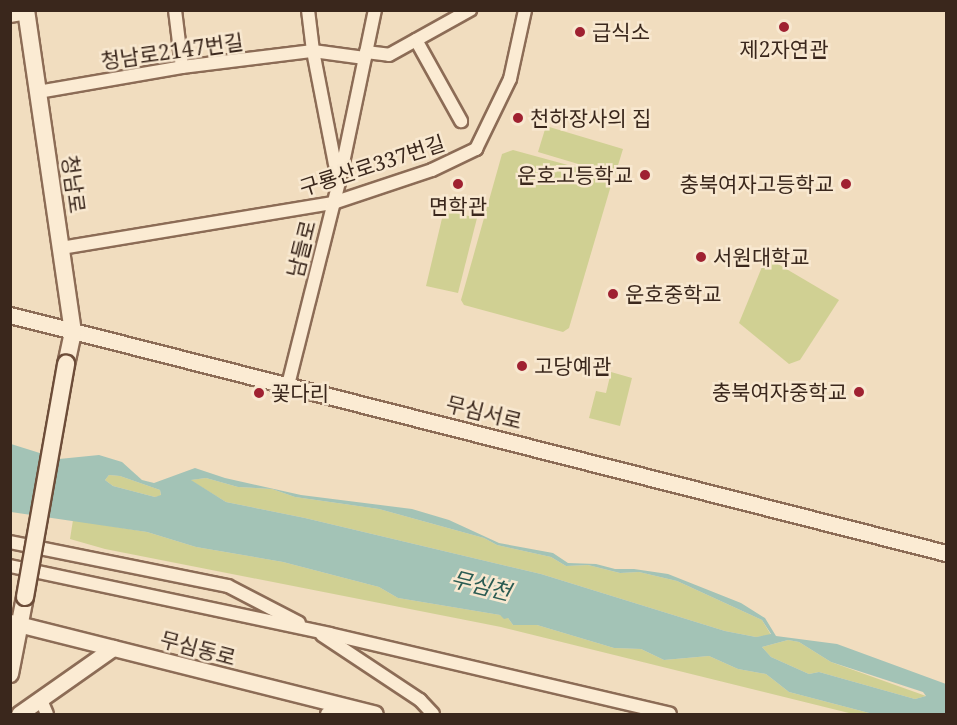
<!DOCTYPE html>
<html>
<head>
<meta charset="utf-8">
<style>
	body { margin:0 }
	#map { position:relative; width:957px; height:725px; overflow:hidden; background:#f1ddbf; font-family:"Noto Serif","Noto Sans KR",serif }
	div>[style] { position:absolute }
	.green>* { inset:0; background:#d0d093 }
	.water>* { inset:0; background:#a3c3b6 }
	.roads { filter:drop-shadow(2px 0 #8c6c56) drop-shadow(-2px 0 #8c6c56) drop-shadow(0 2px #8c6c56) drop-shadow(0 -2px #8c6c56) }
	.minor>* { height:12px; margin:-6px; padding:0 6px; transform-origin:6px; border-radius:6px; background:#fbebd3 }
	.tertiary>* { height:15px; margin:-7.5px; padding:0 7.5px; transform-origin:7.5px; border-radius:7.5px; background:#fbebd3 }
	.secondary>* { height:16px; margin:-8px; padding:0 8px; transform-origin:8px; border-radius:8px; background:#fbebd3 }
	.bridges { filter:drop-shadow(2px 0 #6d4d39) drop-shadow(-2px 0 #6d4d39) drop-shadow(0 2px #6d4d39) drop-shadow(0 -2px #6d4d39) }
	.secondary-bridge>* { height:16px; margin:-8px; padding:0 8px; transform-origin:8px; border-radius:8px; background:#fbebd3 }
	.dots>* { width:16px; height:16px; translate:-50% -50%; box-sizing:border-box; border:3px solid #f8e8d0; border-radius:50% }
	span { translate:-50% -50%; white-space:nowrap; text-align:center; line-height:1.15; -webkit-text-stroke:5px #f8e8d0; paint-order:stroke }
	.poi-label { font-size:21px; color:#3a271c }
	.left { translate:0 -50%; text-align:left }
	.right { translate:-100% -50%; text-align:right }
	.street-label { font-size:21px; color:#3a271c }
	.water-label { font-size:22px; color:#2a5b52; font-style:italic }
	.frame { position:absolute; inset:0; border:12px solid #3a271c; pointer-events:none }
</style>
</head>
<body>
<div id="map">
	<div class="green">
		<i style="clip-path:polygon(546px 126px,623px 149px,615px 175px,538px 152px)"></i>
		<i style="clip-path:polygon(513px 150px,608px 176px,612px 182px,569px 328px,563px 332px,464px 305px,461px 300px,502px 154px)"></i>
		<i style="clip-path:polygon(444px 210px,477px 218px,458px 293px,426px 286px)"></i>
		<i style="clip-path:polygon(766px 257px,839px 300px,800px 360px,789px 364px,739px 323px)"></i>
		<i style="clip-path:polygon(611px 372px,632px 378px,620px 426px,589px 418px,596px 391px,606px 393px)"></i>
		<i style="clip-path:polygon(109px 475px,120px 476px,160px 490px,161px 496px,155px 497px,113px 486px,105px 480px)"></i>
		<i style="clip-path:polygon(206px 478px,238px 487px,272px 489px,295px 497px,379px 509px,484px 538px,497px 545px,551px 557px,566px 566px,588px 565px,620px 573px,639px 572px,677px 581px,762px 620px,771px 635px,756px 637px,725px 631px,541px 574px,305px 518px,226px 502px,190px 480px)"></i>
		<i style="clip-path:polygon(73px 520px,147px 532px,196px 547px,283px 562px,379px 587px,398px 598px,500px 615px,508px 618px,513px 625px,537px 625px,614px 648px,641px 649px,664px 660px,709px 656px,738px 669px,766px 674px,789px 692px,873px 714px,853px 714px,501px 627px,105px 549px,70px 539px)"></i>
		<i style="clip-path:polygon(788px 640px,799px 642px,831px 662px,926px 696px,915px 699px,819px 672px,809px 674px,771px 657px,762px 647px)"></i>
	</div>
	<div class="water">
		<i style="clip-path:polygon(evenodd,11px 444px,59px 459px,99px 455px,122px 462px,142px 480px,154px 483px,195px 468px,225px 478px,301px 495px,412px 509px,449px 520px,499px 543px,553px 553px,568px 563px,596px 564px,615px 569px,634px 569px,668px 574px,741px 603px,765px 618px,776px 636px,837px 644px,946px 684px,946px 714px,873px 714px,789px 692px,766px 674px,738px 669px,709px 656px,664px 660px,641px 649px,614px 648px,537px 625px,513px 625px,508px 618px,504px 619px,500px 615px,398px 598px,379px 587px,283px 562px,196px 547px,147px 532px,11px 512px,11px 444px,109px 475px,120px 476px,160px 490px,161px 495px,155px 497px,113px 486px,105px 480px,109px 475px,11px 444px,206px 478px,238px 487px,272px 489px,295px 497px,379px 509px,484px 538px,497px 545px,551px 557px,566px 566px,588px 565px,620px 573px,639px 572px,677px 581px,762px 620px,771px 634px,756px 637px,725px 631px,541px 574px,305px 518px,226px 502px,191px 480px,206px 478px,11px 444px,788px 640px,799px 642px,831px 662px,923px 692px,926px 696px,915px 699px,819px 672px,809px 674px,771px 657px,762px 647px,788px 640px)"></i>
	</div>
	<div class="roads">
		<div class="minor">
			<i style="left:175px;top:10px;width:57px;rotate:83deg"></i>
			<i style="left:308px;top:10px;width:41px;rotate:83deg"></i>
			<i style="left:313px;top:51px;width:126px;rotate:79deg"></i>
			<i style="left:10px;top:16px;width:17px;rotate:-10deg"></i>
			<i style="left:416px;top:40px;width:93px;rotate:60.9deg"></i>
			<i style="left:366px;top:52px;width:23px;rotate:7deg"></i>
			<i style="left:389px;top:55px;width:93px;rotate:-29.1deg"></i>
			<i style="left:38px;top:92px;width:146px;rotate:-9.8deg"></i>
			<i style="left:182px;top:67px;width:132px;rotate:-7deg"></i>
			<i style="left:313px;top:51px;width:52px;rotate:7.7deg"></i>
			<i style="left:61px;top:248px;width:276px;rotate:-9.4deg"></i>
			<i style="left:333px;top:203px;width:104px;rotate:-18.4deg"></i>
			<i style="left:432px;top:170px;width:49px;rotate:-25.5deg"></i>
			<i style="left:476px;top:149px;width:78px;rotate:-64.1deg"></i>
			<i style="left:510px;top:79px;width:71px;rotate:-77.7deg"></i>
			<i style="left:288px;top:385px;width:209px;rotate:-75.9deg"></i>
			<i style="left:339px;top:182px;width:176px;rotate:-78.2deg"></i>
			<i style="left:10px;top:542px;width:222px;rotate:11.4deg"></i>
			<i style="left:228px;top:586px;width:80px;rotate:27.5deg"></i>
			<i style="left:10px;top:566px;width:327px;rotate:12deg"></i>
			<i style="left:330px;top:634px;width:349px;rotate:13.2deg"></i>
			<i style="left:322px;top:635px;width:118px;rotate:33.6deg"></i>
			<i style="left:420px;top:700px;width:19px;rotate:47deg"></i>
			<i style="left:41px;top:700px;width:15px;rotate:67deg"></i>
			<i style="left:327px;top:714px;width:14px;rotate:-25deg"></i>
			<i style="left:340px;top:708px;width:8px;rotate:30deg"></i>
		</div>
		<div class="tertiary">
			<i style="left:10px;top:315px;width:966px;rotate:14.27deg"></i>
			<i style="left:10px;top:622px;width:376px;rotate:14.1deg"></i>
			<i style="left:19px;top:714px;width:115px;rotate:-35.1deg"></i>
		</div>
		<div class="secondary">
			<i style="left:26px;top:10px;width:325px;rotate:81.7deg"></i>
			<i style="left:73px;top:332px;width:33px;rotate:102deg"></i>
			<i style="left:10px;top:674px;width:78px;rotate:-79deg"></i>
		</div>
	</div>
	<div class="bridges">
		<div class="secondary-bridge">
			<i style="left:25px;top:597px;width:237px;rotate:-80deg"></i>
		</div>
	</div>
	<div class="dots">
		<i style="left:784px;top:27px;background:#9f2131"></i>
		<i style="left:580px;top:32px;background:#9f2131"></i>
		<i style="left:518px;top:118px;background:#9f2131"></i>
		<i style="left:645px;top:175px;background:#9f2131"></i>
		<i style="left:458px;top:184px;background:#9f2131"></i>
		<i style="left:846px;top:184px;background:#9f2131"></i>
		<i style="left:701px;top:257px;background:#9f2131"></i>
		<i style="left:613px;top:294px;background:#9f2131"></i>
		<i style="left:522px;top:366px;background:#9f2131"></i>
		<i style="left:859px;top:392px;background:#9f2131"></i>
		<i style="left:259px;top:393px;background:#9f2131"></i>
	</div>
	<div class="poi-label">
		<span class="left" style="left:592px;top:32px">급식소</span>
		<span style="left:784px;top:49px">제2자연관</span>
		<span class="left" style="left:530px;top:118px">천하장사의 집</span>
		<span class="right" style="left:633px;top:175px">운호고등학교</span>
		<span class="right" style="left:834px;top:184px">충북여자고등학교</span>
		<span style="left:458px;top:206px">면학관</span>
		<span class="left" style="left:713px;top:257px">서원대학교</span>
		<span class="left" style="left:625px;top:294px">운호중학교</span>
		<span class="left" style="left:534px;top:366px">고당예관</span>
		<span class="right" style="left:847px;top:392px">충북여자중학교</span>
		<span class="left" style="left:271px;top:393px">꽃다리</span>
	</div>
	<div class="street-label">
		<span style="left:172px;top:51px;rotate:-8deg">청남로2147번길</span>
		<span style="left:372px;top:165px;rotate:-18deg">구룡산로337번길</span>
		<span style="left:74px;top:184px;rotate:82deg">청남로</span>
		<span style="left:301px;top:249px;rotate:-76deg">남들로</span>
		<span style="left:484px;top:412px;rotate:14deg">무심서로</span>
		<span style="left:198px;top:648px;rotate:15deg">무심동로</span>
	</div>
	<div class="water-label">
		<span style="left:481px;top:585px;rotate:14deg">무심천</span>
	</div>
	<div class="frame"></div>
</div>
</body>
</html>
